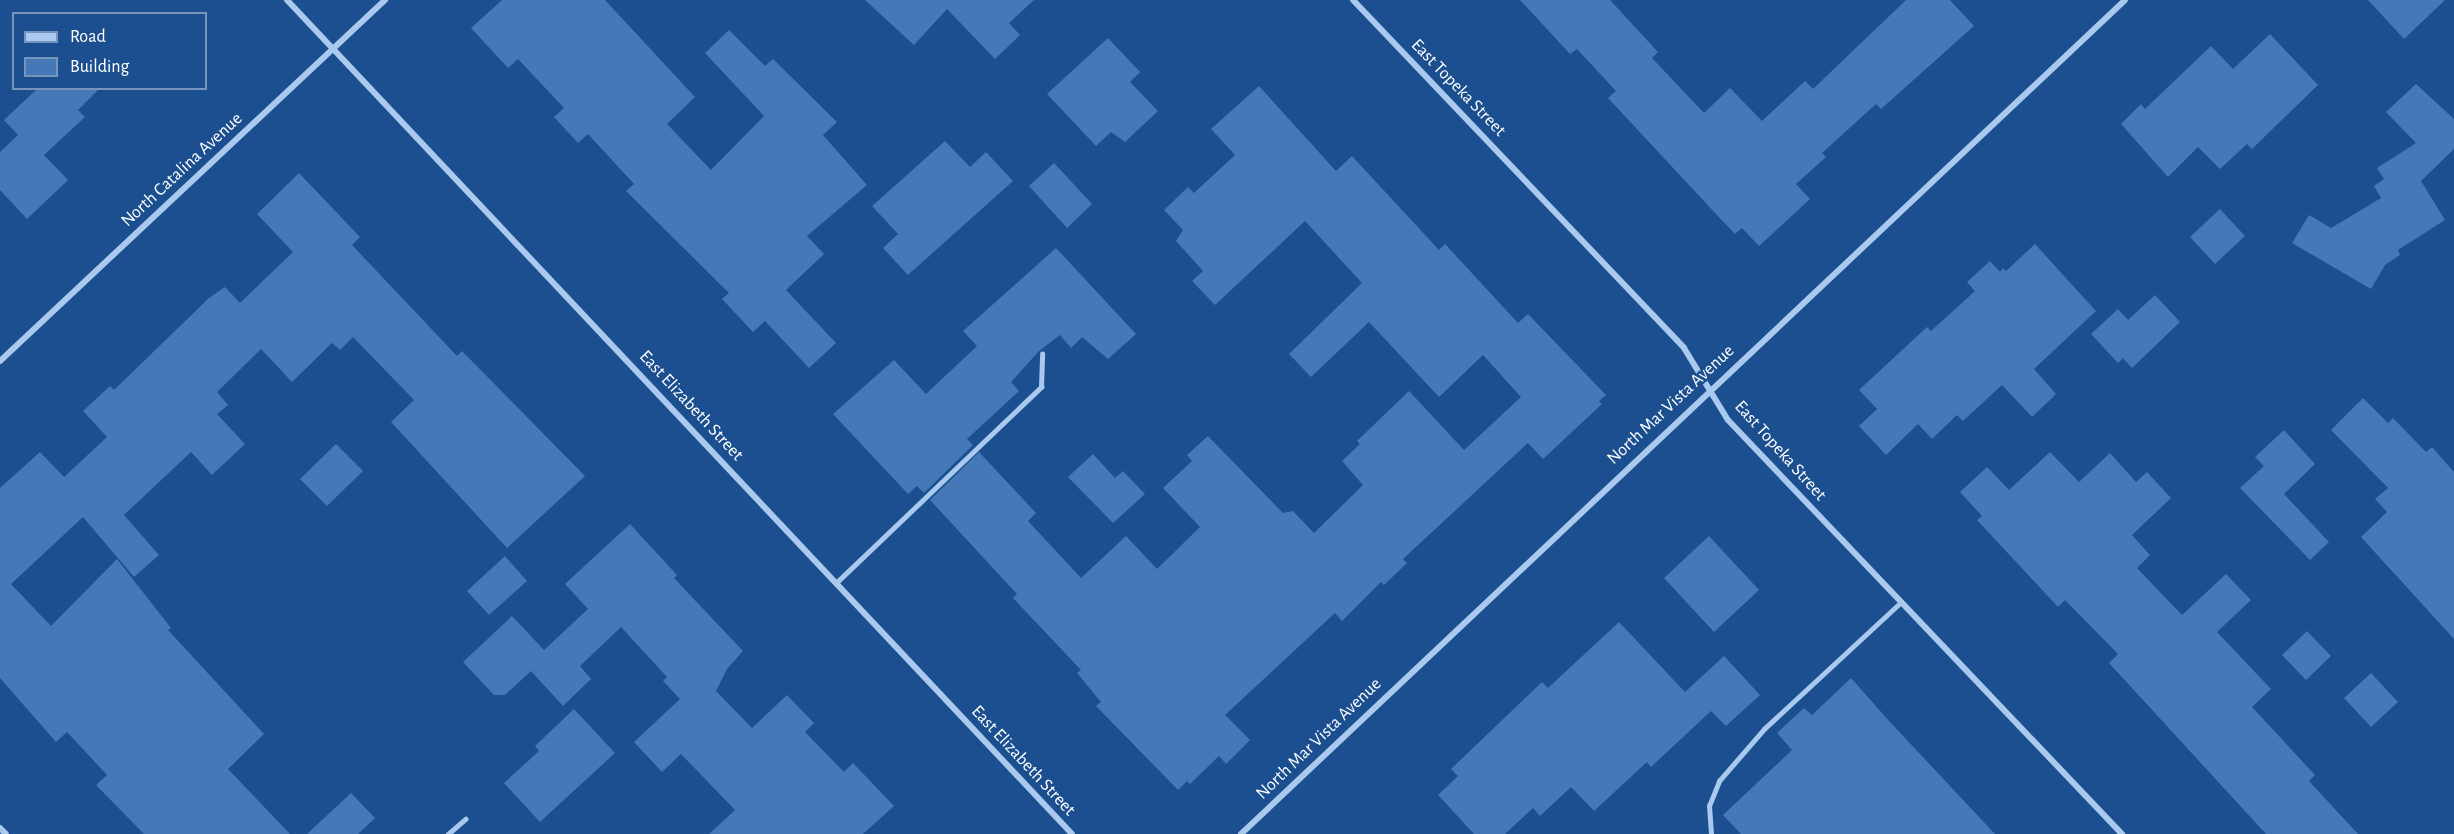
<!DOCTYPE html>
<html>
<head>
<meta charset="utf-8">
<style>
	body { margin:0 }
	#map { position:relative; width:2454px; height:834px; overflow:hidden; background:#1b4f8f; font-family:"Alegreya Sans",sans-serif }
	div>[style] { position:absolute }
	.building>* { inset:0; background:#4478b7 }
	.lane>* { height:4.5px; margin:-2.25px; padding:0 2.25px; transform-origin:2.25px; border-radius:2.25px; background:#a9c9ee }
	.street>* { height:6px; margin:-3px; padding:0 3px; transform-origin:3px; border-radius:3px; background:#a9c9ee }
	span { translate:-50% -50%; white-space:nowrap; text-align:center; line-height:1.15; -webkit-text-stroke:4.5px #1b4f8f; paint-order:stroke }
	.street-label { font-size:18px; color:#fff }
	.legend { position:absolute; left:12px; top:12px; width:195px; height:78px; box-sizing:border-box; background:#1b4f8f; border:2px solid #7695bc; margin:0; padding:8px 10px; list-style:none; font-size:18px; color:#fff }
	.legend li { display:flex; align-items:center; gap:12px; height:30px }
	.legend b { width:30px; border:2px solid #7695bc }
</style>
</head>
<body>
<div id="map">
	<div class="building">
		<i style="clip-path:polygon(502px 0,605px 0,695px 97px,667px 124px,711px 170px,764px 116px,705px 53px,729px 30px,765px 66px,773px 59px,837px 122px,823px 135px,867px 185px,807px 236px,824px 254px,786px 290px,836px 343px,809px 368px,765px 321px,753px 332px,722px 299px,729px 293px,626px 191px,634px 184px,588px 134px,578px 143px,554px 117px,564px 108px,518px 59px,508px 68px,471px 28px)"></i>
		<i style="clip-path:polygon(865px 0,1034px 0,1009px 23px,1020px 35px,995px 59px,947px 9px,914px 45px)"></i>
		<i style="clip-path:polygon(1520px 0,1610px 0,1658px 52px,1652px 58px,1704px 113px,1730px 88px,1762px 121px,1805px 81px,1813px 89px,1906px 0,1950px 0,1974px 26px,1881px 109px,1876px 104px,1822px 153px,1826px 157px,1796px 184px,1810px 199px,1759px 246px,1742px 228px,1735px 234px,1716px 214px,1608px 98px,1616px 91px,1577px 49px,1570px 54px)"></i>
		<i style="clip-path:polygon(2368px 0,2445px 0,2404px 39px)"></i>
		<i style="clip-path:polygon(2270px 34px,2318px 85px,2252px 149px,2247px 144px,2220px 169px,2198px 147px,2168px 177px,2121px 124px,2141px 104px,2145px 109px,2211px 46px,2233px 69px)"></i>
		<i style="clip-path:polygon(1108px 38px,1140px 72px,1130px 82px,1158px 111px,1125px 142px,1111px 132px,1096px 146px,1047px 94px)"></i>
		<i style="clip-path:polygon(2416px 84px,2454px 119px,2454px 149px,2421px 181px,2445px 220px,2398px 250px,2400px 255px,2385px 265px,2371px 289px,2292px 243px,2309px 215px,2331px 228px,2381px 198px,2374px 186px,2384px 179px,2377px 168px,2416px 143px,2386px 112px)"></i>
		<i style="clip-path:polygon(1259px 86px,1336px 171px,1352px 156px,1439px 250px,1445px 244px,1518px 323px,1528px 314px,1606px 395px,1599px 401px,1602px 404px,1543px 459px,1528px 443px,1403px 559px,1407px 563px,1384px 585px,1381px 582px,1342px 621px,1335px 613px,1225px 715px,1250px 740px,1226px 764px,1219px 756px,1190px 784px,1187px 781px,1178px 790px,1096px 706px,1101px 702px,1077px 673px,1081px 670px,1013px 598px,1017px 594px,930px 500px,979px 452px,1036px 513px,1028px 521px,1081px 578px,1126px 536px,1157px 569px,1200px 527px,1163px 488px,1192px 461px,1187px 455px,1208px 436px,1283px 513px,1293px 511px,1314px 533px,1363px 485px,1342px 461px,1360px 444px,1357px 441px,1409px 391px,1464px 450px,1521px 397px,1483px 355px,1439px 397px,1369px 322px,1311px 377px,1289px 354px,1362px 283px,1305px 221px,1215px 305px,1192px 281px,1203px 271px,1176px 241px,1183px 230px,1164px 210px,1188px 187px,1194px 193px,1235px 155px,1211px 129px)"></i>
		<i style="clip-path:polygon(38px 88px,100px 88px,78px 110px,85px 117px,44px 155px,68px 180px,27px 219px,0 190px,0 152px,18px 135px,4px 120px)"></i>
		<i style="clip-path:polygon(945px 141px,970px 167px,986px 152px,1013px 181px,908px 275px,883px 248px,898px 234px,872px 206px)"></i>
		<i style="clip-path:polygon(1054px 163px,1092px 204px,1067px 228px,1029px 186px)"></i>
		<i style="clip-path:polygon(299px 173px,360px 237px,352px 245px,457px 356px,462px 351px,585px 476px,507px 548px,391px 422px,414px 400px,353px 337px,340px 350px,332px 343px,292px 382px,261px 349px,217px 392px,228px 405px,217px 414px,245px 444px,212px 475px,191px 452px,124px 515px,159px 555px,134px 577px,83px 517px,11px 584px,51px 626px,117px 559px,171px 628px,168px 630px,264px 734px,228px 769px,290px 834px,144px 834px,96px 785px,107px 775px,67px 732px,56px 742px,0 678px,0 488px,40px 452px,64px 477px,107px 437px,83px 411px,110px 386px,114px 390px,209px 298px,225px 287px,240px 303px,293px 252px,257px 214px)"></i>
		<i style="clip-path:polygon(2220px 209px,2245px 236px,2215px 264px,2190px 237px)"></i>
		<i style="clip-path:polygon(2035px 244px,2096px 311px,2034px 369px,2056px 394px,2032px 417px,2002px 385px,1963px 421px,1957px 415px,1932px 439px,1918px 424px,1886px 455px,1859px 426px,1877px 409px,1859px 390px,1927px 327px,1931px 331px,1975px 291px,1967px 282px,1990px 261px,2000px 272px,2003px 268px,2006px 271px)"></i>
		<i style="clip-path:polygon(1056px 248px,1136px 334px,1108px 359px,1082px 337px,1071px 348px,1060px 335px,1039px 351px,1011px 382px,1019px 391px,967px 439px,973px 445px,924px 493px,917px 486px,908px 494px,833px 414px,894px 360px,926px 394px,977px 346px,963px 331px)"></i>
		<i style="clip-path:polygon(2155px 295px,2180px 322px,2132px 368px,2123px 358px,2118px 363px,2091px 334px,2118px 309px,2128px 320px)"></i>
		<i style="clip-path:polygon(2363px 398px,2388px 423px,2393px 418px,2426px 452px,2432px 447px,2454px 472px,2454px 639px,2361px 537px,2387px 512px,2375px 499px,2388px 488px,2331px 430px)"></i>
		<i style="clip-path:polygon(2284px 430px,2315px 464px,2284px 494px,2329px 542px,2310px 560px,2240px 488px,2264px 466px,2255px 457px)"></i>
		<i style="clip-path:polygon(336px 444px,363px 471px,327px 506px,300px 479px)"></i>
		<i style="clip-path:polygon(2050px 452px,2079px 482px,2110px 453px,2136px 482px,2147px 472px,2171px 498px,2132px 535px,2150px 555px,2137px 568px,2182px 615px,2226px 574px,2251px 600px,2217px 632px,2271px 689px,2252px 707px,2315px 775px,2309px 781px,2358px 834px,2266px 834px,2109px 663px,2118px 654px,2065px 600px,2058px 607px,1977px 520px,1982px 516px,1960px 492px,1987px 467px,2009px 490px)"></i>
		<i style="clip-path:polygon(1093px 454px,1115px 478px,1123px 471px,1145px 494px,1113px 523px,1068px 477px)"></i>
		<i style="clip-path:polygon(630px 524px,677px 575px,674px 578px,743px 651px,727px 669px,716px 691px,752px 728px,787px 695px,814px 723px,805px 732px,844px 772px,853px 763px,894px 806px,863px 834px,709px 834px,735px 810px,681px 754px,662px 772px,634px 742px,680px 699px,663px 681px,667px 677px,621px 627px,580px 666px,591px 679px,563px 706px,531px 671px,505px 695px,494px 695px,463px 662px,512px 616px,544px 650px,588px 609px,565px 584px)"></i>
		<i style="clip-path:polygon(1709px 536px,1759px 590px,1714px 632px,1664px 578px)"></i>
		<i style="clip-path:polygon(505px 556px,527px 581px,489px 615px,467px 591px)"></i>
		<i style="clip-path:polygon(1619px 622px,1685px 692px,1724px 656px,1760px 695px,1726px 726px,1711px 711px,1651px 767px,1647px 762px,1594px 811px,1571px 787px,1540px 816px,1533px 808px,1505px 834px,1474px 834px,1438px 795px,1458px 776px,1451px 769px,1542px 682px,1548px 688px)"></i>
		<i style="clip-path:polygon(2307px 631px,2331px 656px,2306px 680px,2282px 655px)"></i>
		<i style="clip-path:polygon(2371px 673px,2398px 702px,2371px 727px,2344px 698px)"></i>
		<i style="clip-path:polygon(1851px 678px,1890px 722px,1995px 834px,1741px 834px,1723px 815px,1792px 750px,1777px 733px,1804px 708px,1812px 715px)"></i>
		<i style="clip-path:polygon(574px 709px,615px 753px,540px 822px,504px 783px,539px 751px,535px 746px)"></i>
		<i style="clip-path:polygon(351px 793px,375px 818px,358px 834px,307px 834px)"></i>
	</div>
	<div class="lane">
		<i style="left:836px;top:583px;width:284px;rotate:-43.7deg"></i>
		<i style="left:1041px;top:387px;width:33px;rotate:-88deg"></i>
		<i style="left:448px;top:834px;width:23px;rotate:-41deg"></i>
		<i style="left:1711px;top:834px;width:28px;rotate:-94deg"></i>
		<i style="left:1709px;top:806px;width:27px;rotate:-68deg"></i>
		<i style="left:1719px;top:781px;width:69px;rotate:-49.1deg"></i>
		<i style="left:1764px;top:729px;width:187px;rotate:-42.8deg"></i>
	</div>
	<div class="street">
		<i style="left:287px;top:0;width:1145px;rotate:46.73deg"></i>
		<i style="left:1353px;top:0;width:480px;rotate:46.4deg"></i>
		<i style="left:1684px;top:348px;width:84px;rotate:58.6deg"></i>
		<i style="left:1728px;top:420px;width:572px;rotate:46.42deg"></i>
		<i style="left:0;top:361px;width:528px;rotate:-43.16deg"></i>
		<i style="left:0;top:828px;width:8px;rotate:45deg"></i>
		<i style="left:1241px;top:834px;width:1215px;rotate:-43.33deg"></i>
	</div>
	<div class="street-label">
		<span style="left:1458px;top:88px;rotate:46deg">East Topeka Street</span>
		<span style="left:182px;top:170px;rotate:-43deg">North Catalina Avenue</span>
		<span style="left:1671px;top:405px;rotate:-43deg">North Mar Vista Avenue</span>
		<span style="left:691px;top:406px;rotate:47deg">East Elizabeth Street</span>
		<span style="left:1780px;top:451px;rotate:48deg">East Topeka Street</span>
		<span style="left:1319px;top:739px;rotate:-44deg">North Mar Vista Avenue</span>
		<span style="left:1023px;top:761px;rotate:47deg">East Elizabeth Street</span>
	</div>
	<ul class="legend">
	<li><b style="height:8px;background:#a9c9ee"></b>Road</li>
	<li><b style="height:16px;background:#4478b7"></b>Building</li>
	</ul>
</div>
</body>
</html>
